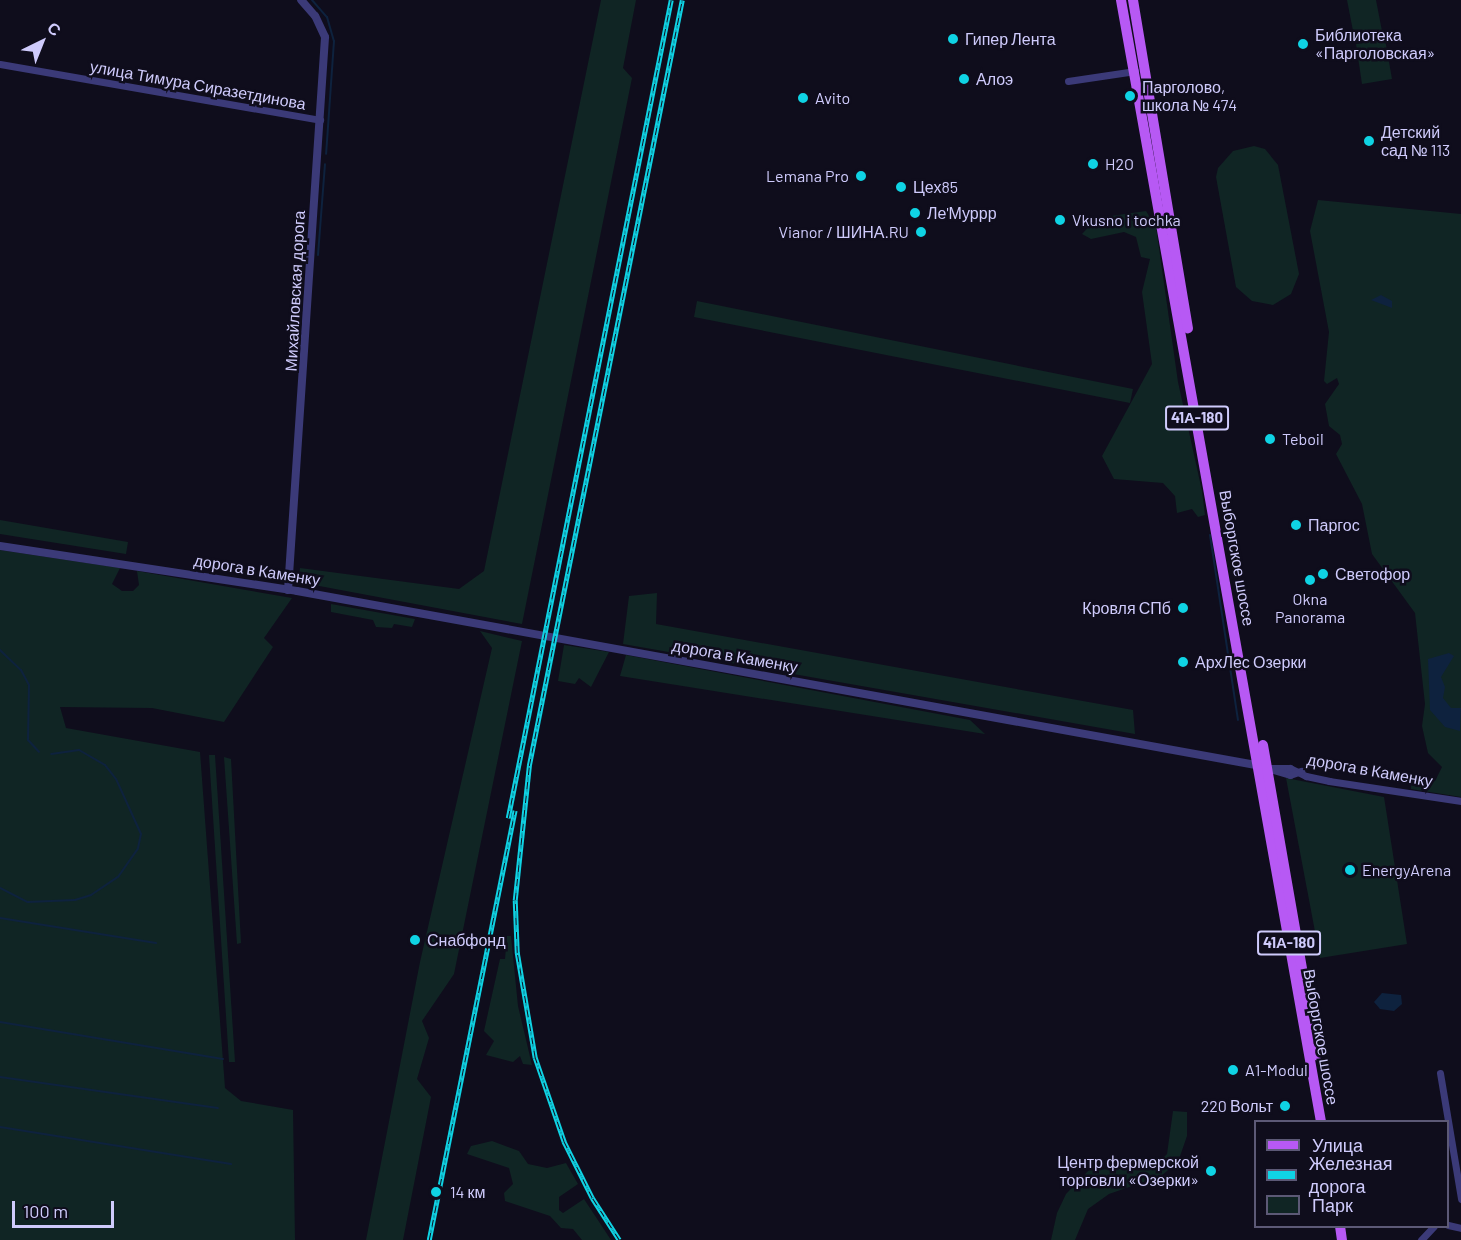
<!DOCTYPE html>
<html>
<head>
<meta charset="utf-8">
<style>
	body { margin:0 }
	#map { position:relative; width:1461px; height:1240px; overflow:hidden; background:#0f0d1c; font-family:Barlow,sans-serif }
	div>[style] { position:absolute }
	.green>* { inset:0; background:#102524 }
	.water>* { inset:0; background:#0e223e }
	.stream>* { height:2px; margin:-1px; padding:0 1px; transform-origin:1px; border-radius:1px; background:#0e223e }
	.minor>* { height:7px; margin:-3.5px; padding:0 3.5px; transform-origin:3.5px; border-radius:3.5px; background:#3b3a78 }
	.tertiary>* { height:8px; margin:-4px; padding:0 4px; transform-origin:4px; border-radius:4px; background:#3b3a78 }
	.primary>* { height:10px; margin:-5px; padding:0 5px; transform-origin:5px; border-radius:5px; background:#b759f4 }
	.rail>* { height:4.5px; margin-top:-2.25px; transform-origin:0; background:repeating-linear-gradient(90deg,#0f0d1c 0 7px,#0fd3e4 0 14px); box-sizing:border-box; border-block:2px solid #0fd3e4 }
	.dots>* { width:16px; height:16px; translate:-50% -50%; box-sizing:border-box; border:3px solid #0f0d1c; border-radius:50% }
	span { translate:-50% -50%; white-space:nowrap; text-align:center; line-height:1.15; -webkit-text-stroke:5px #0f0d1c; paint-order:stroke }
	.shield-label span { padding:2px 4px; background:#0f0d1c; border:2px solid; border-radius:4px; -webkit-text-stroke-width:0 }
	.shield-label { font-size:15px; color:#cfcbfc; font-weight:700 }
	.poi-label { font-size:16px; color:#cfcbfc }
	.left { translate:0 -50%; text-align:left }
	.right { translate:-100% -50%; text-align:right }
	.street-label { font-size:16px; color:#cfcbfc }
	.legend { position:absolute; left:1254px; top:1120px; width:195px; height:108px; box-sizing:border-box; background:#0f0d1c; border:2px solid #5c5976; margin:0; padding:8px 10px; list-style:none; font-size:18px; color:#cfcbfc }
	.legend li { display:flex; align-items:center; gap:12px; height:30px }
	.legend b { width:30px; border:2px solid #5c5976 }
	.north { position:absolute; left:12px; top:12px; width:60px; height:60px; -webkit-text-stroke:4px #0f0d1c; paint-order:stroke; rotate:43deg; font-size:16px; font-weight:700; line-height:24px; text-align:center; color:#cfcbfc }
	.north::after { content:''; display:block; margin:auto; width:21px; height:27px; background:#cfcbfc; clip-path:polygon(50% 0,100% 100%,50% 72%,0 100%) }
	.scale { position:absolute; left:12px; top:1201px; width:102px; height:27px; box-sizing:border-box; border:3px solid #cfcbfc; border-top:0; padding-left:8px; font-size:18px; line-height:21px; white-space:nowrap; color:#cfcbfc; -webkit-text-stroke:4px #0f0d1c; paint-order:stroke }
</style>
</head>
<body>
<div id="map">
	<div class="green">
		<i style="clip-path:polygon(601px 0,636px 0,623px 68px,632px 78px,522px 624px,298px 582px,300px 568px,459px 589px,484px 571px)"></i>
		<i style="clip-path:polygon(1347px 0,1376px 0,1382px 31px,1354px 36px)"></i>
		<i style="clip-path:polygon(1385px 39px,1392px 79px,1362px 84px,1356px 44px)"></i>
		<i style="clip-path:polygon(1254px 146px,1265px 149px,1278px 165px,1299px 274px,1291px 294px,1273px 305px,1252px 301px,1236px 287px,1216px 177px,1218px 168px,1233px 151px)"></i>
		<i style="clip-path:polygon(1318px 200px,1461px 214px,1461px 797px,1411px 789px,1411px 774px,1435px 781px,1442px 767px,1428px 753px,1422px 726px,1425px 704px,1415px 613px,1372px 554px,1362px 504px,1336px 454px,1342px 444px,1340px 435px,1329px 426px,1325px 404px,1339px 384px,1337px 378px,1327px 384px,1324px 381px,1329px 332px,1310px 231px)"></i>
		<i style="clip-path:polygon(1146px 211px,1156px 227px,1178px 382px,1202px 491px,1205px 515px,1198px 517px,1192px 509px,1177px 513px,1175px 496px,1163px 483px,1114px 479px,1102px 456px,1152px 364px,1142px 292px,1150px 259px,1141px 257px,1136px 237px,1124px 232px,1091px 239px,1082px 234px,1097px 218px)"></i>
		<i style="clip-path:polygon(697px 301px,1133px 389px,1130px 403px,694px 317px)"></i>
		<i style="clip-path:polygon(0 520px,128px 542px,126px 554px,0 534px)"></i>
		<i style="clip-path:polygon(0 550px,120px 568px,112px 584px,122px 591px,133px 591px,139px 585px,137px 571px,292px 598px,264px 638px,273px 647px,224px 722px,152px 708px,60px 707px,66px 728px,200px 752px,225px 1088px,241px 1101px,293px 1110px,295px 1240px,0 1240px)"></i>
		<i style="clip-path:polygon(657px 593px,656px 624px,1133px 710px,1135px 734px,623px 644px,629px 596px)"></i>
		<i style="clip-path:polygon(331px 604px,415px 619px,412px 627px,394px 624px,392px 628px,376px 627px,373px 620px,331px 612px)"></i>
		<i style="clip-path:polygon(480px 631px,522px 641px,454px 974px,422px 1021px,429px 1038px,417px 1079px,431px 1097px,403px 1240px,366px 1240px,420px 962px,492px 648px)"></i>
		<i style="clip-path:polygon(564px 645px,609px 652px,591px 687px,579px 678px,575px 684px,558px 681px)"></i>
		<i style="clip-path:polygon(626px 655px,970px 720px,985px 734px,620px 676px)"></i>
		<i style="clip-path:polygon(209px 755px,215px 755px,235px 1062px,229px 1062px)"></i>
		<i style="clip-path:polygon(224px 757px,231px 759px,241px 943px,237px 944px)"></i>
		<i style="clip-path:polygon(1286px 778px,1384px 797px,1407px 944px,1320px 958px)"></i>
		<i style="clip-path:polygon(507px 936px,511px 936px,518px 1006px,532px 1065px,523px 1064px,520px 1056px,513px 1062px,486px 1055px,494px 1041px,484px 1031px,500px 959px,505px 959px)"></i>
		<i style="clip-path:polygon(1173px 1111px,1187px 1112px,1187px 1136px,1178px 1162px,1161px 1176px,1109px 1194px,1088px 1209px,1075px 1240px,1051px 1240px,1057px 1213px,1066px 1194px,1089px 1170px,1146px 1168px,1160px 1161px,1167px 1154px)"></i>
		<i style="clip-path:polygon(492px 1141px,519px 1151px,528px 1164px,547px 1168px,566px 1163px,578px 1184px,559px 1197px,559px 1210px,563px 1213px,584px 1199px,611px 1240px,582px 1240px,573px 1229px,561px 1228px,550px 1216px,505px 1201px,504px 1193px,513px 1184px,509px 1168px,467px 1154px,471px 1146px)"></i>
	</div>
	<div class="water">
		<i style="clip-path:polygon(1381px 295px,1392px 301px,1392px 308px,1371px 300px)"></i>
		<i style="clip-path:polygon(1449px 653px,1454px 656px,1441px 677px,1445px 687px,1443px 698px,1451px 708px,1461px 708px,1460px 731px,1445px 727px,1430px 710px,1428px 659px)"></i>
		<i style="clip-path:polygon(1382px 993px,1401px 995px,1402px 1004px,1394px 1011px,1380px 1009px,1374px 1002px)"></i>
	</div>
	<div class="stream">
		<i style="left:312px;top:0;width:23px;rotate:49deg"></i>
		<i style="left:327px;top:17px;width:25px;rotate:74deg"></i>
		<i style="left:334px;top:41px;width:113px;rotate:94deg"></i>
		<i style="left:318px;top:255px;width:91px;rotate:-85.6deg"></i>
		<i style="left:1210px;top:535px;width:187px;rotate:81.4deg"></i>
		<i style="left:0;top:650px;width:29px;rotate:44deg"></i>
		<i style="left:21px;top:670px;width:17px;rotate:62deg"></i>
		<i style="left:29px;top:685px;width:55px;rotate:91deg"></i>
		<i style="left:28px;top:740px;width:16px;rotate:47deg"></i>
		<i style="left:0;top:888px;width:31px;rotate:27deg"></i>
		<i style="left:28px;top:902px;width:47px;rotate:-2.4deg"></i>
		<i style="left:75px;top:900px;width:17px;rotate:-17deg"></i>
		<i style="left:91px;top:895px;width:32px;rotate:-34deg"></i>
		<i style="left:118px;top:877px;width:35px;rotate:-55deg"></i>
		<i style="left:138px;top:848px;width:14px;rotate:-78deg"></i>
		<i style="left:141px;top:834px;width:60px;rotate:-114.4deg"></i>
		<i style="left:116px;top:779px;width:18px;rotate:-128deg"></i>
		<i style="left:105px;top:765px;width:30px;rotate:-150deg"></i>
		<i style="left:79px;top:750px;width:28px;rotate:172deg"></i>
		<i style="left:0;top:918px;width:158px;rotate:9.1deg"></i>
		<i style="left:0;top:1022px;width:226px;rotate:9.4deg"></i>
		<i style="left:0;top:1077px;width:220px;rotate:8.1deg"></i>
		<i style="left:0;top:1127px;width:234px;rotate:9.1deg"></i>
	</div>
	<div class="minor">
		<i style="left:0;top:64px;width:325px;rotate:9.9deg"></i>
		<i style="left:1068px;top:81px;width:68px;rotate:-8.5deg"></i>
		<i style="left:1267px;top:768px;width:23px"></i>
		<i style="left:1290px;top:768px;width:18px;rotate:27deg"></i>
		<i style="left:1306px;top:776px;width:24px;rotate:12deg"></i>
		<i style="left:1329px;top:781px;width:134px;rotate:8.6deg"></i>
		<i style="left:1267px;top:768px;width:24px;rotate:17deg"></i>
		<i style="left:1290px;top:775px;width:12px;rotate:-20deg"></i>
		<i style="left:1440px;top:1073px;width:128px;rotate:80.5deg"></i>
		<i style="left:1448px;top:1225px;width:13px;rotate:13deg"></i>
		<i style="left:1421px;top:1240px;width:19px;rotate:-47deg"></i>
	</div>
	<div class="tertiary">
		<i style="left:0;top:546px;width:300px;rotate:8.6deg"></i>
		<i style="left:297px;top:591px;width:980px;rotate:10.29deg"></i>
		<i style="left:288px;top:590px;width:554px;rotate:-86.17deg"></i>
		<i style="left:325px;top:37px;width:23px;rotate:-115deg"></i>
		<i style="left:315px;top:16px;width:21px;rotate:-131deg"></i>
	</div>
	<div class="primary">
		<i style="left:1121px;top:0;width:1140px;rotate:79.89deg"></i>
		<i style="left:1133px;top:0;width:333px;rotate:80.5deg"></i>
		<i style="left:1263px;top:745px;width:315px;rotate:80.1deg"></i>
		<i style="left:1340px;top:1226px;width:14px;rotate:82deg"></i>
	</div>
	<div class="rail">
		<i style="left:508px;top:818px;width:834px;rotate:-78.73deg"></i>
		<i style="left:429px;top:1240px;width:438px;rotate:-78.7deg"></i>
		<i style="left:619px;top:1240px;width:50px;rotate:-122.7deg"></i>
		<i style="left:592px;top:1198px;width:63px;rotate:-116.6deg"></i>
		<i style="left:564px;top:1142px;width:89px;rotate:-109deg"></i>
		<i style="left:535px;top:1058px;width:107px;rotate:-99.7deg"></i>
		<i style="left:517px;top:953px;width:53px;rotate:-92.2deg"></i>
		<i style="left:515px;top:900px;width:135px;rotate:-84deg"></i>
		<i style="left:529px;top:766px;width:781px;rotate:-78.7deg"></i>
	</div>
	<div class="dots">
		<i style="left:953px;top:39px;background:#0fd3e4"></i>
		<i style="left:1303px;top:44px;background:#0fd3e4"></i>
		<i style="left:964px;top:79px;background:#0fd3e4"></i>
		<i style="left:1130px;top:96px;background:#0fd3e4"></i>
		<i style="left:803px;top:98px;background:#0fd3e4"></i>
		<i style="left:1369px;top:141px;background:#0fd3e4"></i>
		<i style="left:1093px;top:164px;background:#0fd3e4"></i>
		<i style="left:861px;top:176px;background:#0fd3e4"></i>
		<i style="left:901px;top:187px;background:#0fd3e4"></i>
		<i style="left:915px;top:213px;background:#0fd3e4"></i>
		<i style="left:1060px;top:220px;background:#0fd3e4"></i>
		<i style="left:921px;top:232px;background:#0fd3e4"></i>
		<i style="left:1270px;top:439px;background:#0fd3e4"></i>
		<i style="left:1296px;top:525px;background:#0fd3e4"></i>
		<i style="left:1323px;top:574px;background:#0fd3e4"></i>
		<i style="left:1310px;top:580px;background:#0fd3e4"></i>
		<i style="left:1183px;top:608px;background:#0fd3e4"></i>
		<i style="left:1183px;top:662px;background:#0fd3e4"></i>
		<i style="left:1350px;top:870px;background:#0fd3e4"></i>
		<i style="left:415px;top:940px;background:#0fd3e4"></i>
		<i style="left:1233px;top:1070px;background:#0fd3e4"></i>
		<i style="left:1285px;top:1106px;background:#0fd3e4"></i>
		<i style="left:1211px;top:1171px;background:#0fd3e4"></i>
		<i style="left:436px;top:1192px;background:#0fd3e4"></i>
	</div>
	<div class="shield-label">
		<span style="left:1197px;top:418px">41А-180</span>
		<span style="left:1289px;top:943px">41А-180</span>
	</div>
	<div class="poi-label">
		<span class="left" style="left:1315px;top:44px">Библиотека<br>«Парголовская»</span>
		<span class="left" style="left:965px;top:39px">Гипер Лента</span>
		<span class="left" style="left:976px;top:79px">Алоэ</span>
		<span class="left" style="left:1142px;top:96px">Парголово,<br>школа № 474</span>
		<span class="left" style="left:815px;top:98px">Avito</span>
		<span class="left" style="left:1381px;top:141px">Детский<br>сад № 113</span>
		<span class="left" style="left:1105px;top:164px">H2O</span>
		<span class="right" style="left:849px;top:176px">Lemana Pro</span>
		<span class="left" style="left:913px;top:187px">Цех85</span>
		<span class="left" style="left:927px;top:213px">Ле'Муррр</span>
		<span class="left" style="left:1072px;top:220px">Vkusno i tochka</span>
		<span class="right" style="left:909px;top:232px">Vianor / ШИНА.RU</span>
		<span class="left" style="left:1282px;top:439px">Teboil</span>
		<span class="left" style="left:1308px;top:525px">Паргос</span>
		<span class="left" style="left:1335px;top:574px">Светофор</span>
		<span style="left:1310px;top:608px">Okna<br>Panorama</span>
		<span class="right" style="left:1171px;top:608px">Кровля СПб</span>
		<span class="left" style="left:1195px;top:662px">АрхЛес Озерки</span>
		<span class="left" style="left:1362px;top:870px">EnergyArena</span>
		<span class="left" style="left:427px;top:940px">Снабфонд</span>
		<span class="left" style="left:1245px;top:1070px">A1-Modul</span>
		<span class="right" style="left:1273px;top:1106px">220 Вольт</span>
		<span class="right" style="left:1199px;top:1171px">Центр фермерской<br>торговли «Озерки»</span>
		<span class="left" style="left:450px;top:1192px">14 км</span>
	</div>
	<div class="street-label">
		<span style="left:198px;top:85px;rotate:10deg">улица Тимура Сиразетдинова</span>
		<span style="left:295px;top:291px;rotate:-87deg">Михайловская дорога</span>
		<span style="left:1237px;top:558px;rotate:80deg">Выборгское шоссе</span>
		<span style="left:257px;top:570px;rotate:9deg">дорога в Каменку</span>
		<span style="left:735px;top:656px;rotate:10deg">дорога в Каменку</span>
		<span style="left:1370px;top:770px;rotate:10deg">дорога в Каменку</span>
		<span style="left:1321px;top:1037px;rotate:80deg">Выборгское шоссе</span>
	</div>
	<ul class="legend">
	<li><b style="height:8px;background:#b759f4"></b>Улица</li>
	<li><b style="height:8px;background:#0fd3e4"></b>Железная дорога</li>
	<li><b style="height:16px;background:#102524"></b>Парк</li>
	</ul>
	<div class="north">С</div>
	<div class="scale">100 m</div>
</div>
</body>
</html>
